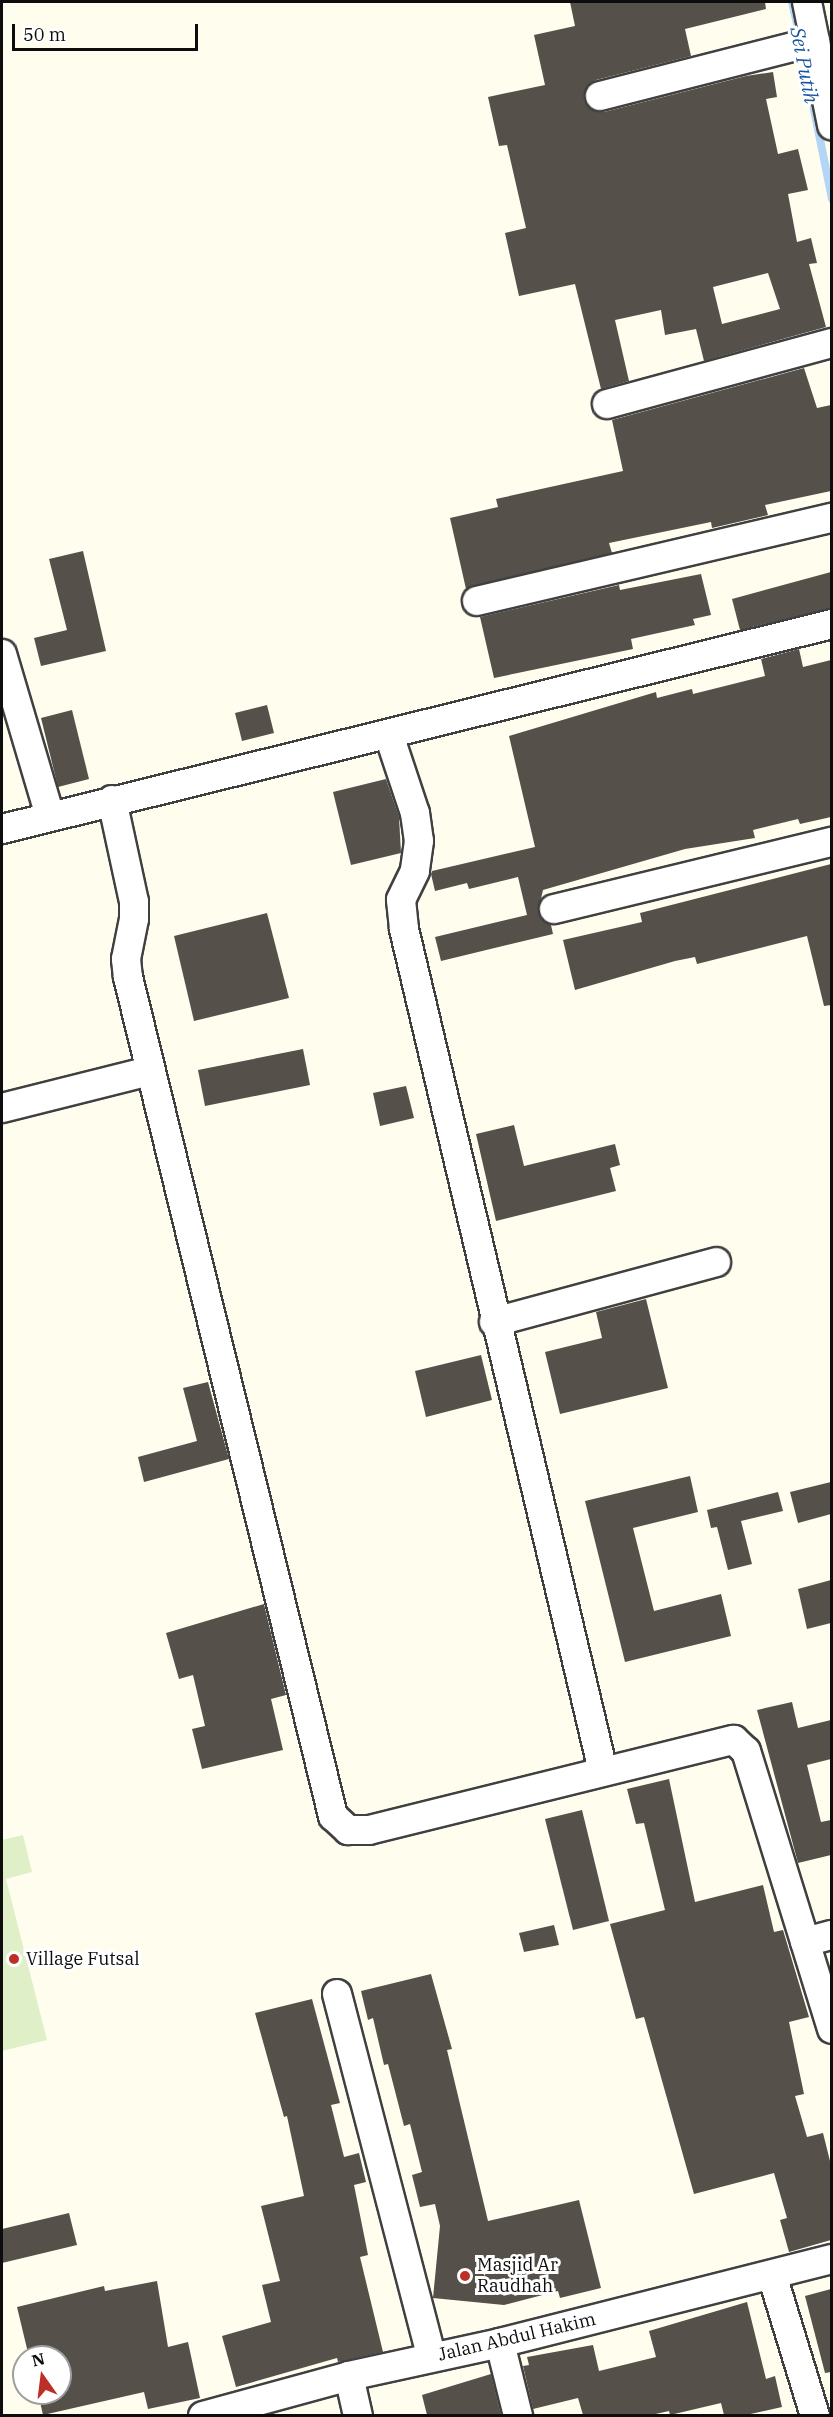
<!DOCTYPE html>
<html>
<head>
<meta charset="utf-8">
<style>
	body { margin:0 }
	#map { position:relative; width:833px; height:2417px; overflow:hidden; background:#fffdee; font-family:"IBM Plex Serif",serif }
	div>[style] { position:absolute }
	.pitch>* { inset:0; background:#dff0c9 }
	.stream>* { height:8px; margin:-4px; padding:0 4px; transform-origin:4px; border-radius:4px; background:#b3d6f6 }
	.building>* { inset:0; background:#56504a }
	.roads { filter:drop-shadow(2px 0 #404040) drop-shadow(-2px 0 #404040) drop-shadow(0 2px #404040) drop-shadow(0 -2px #404040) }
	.minor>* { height:28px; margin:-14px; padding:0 14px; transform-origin:14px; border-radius:14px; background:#fff }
	.dots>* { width:16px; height:16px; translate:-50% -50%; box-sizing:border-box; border:3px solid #fff; border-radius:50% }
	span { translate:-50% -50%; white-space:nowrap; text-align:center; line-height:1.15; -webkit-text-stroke:6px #fff; paint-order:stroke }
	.poi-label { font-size:18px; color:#0d0d0d }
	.left { translate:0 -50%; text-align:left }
	.street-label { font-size:18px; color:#0d0d0d }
	.water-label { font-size:20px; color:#17559e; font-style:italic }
	.frame { position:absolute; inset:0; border:3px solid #0d0d0d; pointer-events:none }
	.north { position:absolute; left:12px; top:2345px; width:60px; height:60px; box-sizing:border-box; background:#fff; border:2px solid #9e9e9e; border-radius:50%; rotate:346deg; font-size:16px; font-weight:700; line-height:24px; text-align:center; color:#0d0d0d }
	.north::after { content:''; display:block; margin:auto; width:21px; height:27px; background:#bc2f26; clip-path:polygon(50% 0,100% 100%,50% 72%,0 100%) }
	.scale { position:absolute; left:12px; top:24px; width:186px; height:27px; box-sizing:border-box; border:3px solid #0d0d0d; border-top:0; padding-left:8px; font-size:18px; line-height:21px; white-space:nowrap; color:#0d0d0d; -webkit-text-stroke:4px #fff; paint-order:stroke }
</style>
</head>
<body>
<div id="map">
	<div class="pitch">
		<i style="clip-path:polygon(23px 1835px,32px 1872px,6px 1879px,47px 2040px,2px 2051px,2px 1840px)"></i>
	</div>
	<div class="stream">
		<i style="left:792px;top:2px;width:37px;rotate:77deg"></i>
		<i style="left:802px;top:50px;width:152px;rotate:78.6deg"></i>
	</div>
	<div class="building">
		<i style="clip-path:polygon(evenodd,570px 2px,765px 2px,766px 9px,685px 29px,691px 56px,596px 80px,588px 85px,584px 100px,589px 108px,604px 112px,746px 76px,773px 72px,777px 97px,766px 99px,778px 154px,798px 149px,808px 190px,788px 194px,797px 242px,811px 238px,817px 263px,809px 264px,826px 327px,704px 361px,696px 329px,665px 335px,661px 310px,615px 320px,629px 381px,601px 389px,575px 284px,519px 296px,505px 233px,526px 228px,507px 145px,499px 146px,488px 97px,545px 85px,534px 35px,575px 26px,570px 2px,768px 273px,780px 309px,722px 324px,713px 287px,768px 273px)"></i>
		<i style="clip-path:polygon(804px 368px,817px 408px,831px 405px,831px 491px,765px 505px,768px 515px,712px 528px,711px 522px,609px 543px,612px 553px,466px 589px,450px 518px,498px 507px,496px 499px,623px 471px,612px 420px)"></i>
		<i style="clip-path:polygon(83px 551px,106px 651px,41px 666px,34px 638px,67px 630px,49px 559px)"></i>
		<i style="clip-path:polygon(831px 572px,831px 608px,740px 630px,732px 599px)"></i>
		<i style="clip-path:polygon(701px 574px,711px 615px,693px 619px,695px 625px,631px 639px,633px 649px,494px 678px,480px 617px,619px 585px,620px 590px)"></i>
		<i style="clip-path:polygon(799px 649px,803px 667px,831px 660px,831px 817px,800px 824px,798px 819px,753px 830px,755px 838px,685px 849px,543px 890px,538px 912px,551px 925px,553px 934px,441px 961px,435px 937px,527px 915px,518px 877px,469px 889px,467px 883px,435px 891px,431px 874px,432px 871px,535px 847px,509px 736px,656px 692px,657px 698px,692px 689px,693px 694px,765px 676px,761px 659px)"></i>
		<i style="clip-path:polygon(267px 705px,274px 733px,242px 741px,235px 713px)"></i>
		<i style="clip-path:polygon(72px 710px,89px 779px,58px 787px,41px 718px)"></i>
		<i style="clip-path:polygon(386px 779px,399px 817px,401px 853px,351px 865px,333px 792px)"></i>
		<i style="clip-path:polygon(831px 864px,831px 1005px,824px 1006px,807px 936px,697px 964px,695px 957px,675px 961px,575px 990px,563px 940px,642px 922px,640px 913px)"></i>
		<i style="clip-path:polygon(267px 913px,289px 998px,194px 1021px,174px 936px)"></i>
		<i style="clip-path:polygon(303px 1049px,310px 1085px,205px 1106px,198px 1070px)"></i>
		<i style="clip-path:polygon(406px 1086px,414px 1118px,380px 1126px,373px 1093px)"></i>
		<i style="clip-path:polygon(514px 1125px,524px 1166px,615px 1144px,620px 1165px,610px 1168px,616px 1191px,496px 1221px,476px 1134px)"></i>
		<i style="clip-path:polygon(646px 1299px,668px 1388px,560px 1414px,545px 1352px,602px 1338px,596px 1312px)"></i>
		<i style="clip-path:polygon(481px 1355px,492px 1400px,426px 1417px,415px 1371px)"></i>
		<i style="clip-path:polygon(208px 1382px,229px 1459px,144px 1482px,138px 1457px,197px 1441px,183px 1388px)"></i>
		<i style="clip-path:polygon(690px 1476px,698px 1512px,633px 1528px,654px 1611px,721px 1594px,731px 1636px,625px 1662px,585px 1501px)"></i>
		<i style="clip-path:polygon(831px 1482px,831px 1514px,798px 1523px,790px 1492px)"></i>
		<i style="clip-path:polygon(778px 1492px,783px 1511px,741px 1521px,752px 1564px,728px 1570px,717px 1527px,711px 1528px,707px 1510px)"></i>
		<i style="clip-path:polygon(831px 1580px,831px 1623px,807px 1629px,798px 1589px)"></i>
		<i style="clip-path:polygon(264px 1604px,286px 1695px,271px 1699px,283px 1750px,202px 1769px,192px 1729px,205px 1726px,193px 1675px,179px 1679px,166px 1633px)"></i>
		<i style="clip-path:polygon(792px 1702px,798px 1728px,831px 1720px,831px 1759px,807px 1765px,821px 1822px,831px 1820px,831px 1855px,798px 1863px,757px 1710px)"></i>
		<i style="clip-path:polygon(669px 1779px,695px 1902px,763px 1885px,774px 1932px,783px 1930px,809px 2017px,789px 2022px,804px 2094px,795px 2096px,807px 2137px,823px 2133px,831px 2165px,831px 2240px,789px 2252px,780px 2220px,787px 2218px,774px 2173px,694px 2194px,644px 2017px,636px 2019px,610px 1924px,665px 1910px,644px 1823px,636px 1824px,627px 1789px)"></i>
		<i style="clip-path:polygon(582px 1810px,609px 1921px,573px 1930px,545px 1819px)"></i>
		<i style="clip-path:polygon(554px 1925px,559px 1945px,524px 1952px,519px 1933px)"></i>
		<i style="clip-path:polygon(431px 1974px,452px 2049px,447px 2050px,488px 2221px,579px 2200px,601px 2288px,560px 2298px,558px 2291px,504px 2305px,433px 2298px,440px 2226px,435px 2204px,420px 2207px,412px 2175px,422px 2172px,410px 2124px,404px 2126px,388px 2064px,384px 2065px,373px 2018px,368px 2020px,361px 1991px)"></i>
		<i style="clip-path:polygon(312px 1999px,340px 2103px,331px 2105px,344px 2157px,359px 2153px,366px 2182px,354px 2185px,368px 2255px,360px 2257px,383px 2352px,338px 2362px,337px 2358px,236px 2387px,222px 2336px,271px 2322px,262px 2285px,280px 2281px,261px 2206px,304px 2196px,287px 2116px,284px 2117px,255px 2013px)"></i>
		<i style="clip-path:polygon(69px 2213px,77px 2245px,2px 2263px,2px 2229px)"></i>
		<i style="clip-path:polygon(157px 2281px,168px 2347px,188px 2342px,200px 2398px,148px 2409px,144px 2392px,43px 2415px,38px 2393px,60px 2393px,60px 2357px,29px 2357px,17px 2307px,104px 2286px,105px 2291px)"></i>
		<i style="clip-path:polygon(831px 2289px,831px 2372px,825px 2373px,805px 2296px)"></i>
		<i style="clip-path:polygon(747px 2302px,766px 2379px,775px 2376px,782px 2407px,746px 2415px,724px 2415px,721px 2403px,670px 2415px,669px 2411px,651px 2415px,583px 2415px,578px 2398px,533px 2409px,523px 2366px,529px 2365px,527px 2357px,593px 2345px,599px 2371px,656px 2357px,649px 2331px)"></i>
		<i style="clip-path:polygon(491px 2374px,501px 2415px,427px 2415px,422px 2395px)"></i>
	</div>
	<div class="roads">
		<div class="minor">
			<i style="left:807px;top:2px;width:126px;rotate:78.5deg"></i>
			<i style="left:600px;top:96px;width:222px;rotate:-14.3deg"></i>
			<i style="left:607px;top:404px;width:233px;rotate:-15.2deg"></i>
			<i style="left:477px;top:601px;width:365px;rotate:-13.2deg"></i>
			<i style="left:2px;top:654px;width:169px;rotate:73.5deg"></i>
			<i style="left:389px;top:735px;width:82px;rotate:71.6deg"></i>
			<i style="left:415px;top:813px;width:28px;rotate:82deg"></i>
			<i style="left:419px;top:841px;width:30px;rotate:98deg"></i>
			<i style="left:415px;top:871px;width:32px;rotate:116deg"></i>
			<i style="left:401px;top:900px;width:29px;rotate:84deg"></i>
			<i style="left:404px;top:929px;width:865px;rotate:76.7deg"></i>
			<i style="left:112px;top:800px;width:104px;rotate:77.8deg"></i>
			<i style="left:134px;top:902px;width:17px;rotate:90deg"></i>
			<i style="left:134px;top:919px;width:41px;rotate:101.3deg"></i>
			<i style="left:126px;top:959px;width:18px;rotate:84deg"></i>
			<i style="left:128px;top:977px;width:864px;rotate:76.27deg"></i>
			<i style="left:333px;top:1816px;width:21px;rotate:43deg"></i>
			<i style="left:348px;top:1830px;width:21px"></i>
			<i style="left:369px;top:1830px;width:376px;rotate:-13.9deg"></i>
			<i style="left:734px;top:1740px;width:16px;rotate:43deg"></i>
			<i style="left:746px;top:1751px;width:291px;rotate:72.8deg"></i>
			<i style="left:2px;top:829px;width:855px;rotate:-13.87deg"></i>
			<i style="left:554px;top:909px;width:286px;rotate:-13.6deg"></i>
			<i style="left:2px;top:1108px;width:152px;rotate:-14.1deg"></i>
			<i style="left:494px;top:1322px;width:230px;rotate:-15.1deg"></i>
			<i style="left:805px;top:1942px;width:28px;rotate:-15deg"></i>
			<i style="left:337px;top:1994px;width:374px;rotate:75.4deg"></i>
			<i style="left:772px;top:2275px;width:147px;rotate:73deg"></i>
			<i style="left:500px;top:2343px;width:75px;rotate:76.1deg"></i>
			<i style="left:349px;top:2376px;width:41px;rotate:77.3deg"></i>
			<i style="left:203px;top:2416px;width:151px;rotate:-15.3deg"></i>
			<i style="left:349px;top:2376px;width:155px;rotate:-12.3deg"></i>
			<i style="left:500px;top:2343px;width:342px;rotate:-14.2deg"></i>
		</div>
	</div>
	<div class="dots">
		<i style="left:14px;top:1959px;background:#bc2f26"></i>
		<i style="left:465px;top:2276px;background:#bc2f26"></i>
	</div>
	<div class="poi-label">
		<span class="left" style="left:26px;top:1959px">Village Futsal</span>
		<span class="left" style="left:477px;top:2276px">Masjid Ar<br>Raudhah</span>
	</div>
	<div class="street-label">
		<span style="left:517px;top:2337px;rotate:-13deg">Jalan Abdul Hakim</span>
	</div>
	<div class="water-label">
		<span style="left:805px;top:65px;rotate:79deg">Sei Putih</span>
	</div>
	<div class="frame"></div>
	<div class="north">N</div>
	<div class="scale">50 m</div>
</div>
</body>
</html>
